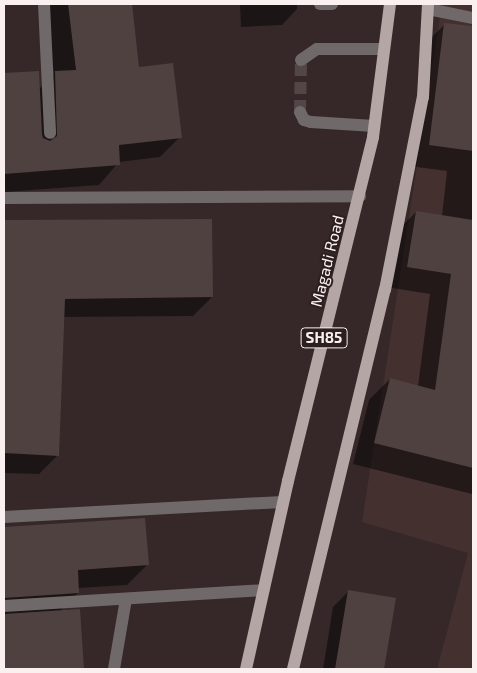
<!DOCTYPE html>
<html>
<head>
<meta charset="utf-8">
<style>
	body { margin:0 }
	#map { position:relative; width:477px; height:673px; overflow:hidden; background:#362828; font-family:"Exo 2",sans-serif }
	div>[style] { position:absolute }
	.built>* { inset:0; background:#44302f }
	.shadow>* { inset:0; background:#0007 }
	.building>* { inset:0; background:#504141 }
	.minor-tunnel>* { height:12px; margin-top:-6px; transform-origin:0; background:repeating-linear-gradient(90deg,#534646 0 12px,transparent 0 18px) }
	.minor>* { height:12px; margin:-6px; padding:0 6px; transform-origin:6px; border-radius:6px; background:#706969 }
	.major>* { height:12px; margin:-6px; padding:0 6px; transform-origin:6px; border-radius:6px; background:#b4a6a5 }
	span { translate:-50% -50%; white-space:nowrap; text-align:center; line-height:1.15; -webkit-text-stroke:4px #2c1f1f; paint-order:stroke }
	.shield-label span { padding:1px 4px; background:#2c1f1f; border:1px solid; border-radius:4px; -webkit-text-stroke-width:0 }
	.shield-label { font-size:15px; color:#f9f0ef; font-weight:700 }
	.street-label { font-size:16px; color:#f9f0ef }
	.frame { position:absolute; inset:0; border:5px solid #f9f0ef; pointer-events:none }
</style>
</head>
<body>
<div id="map">
	<div class="built">
		<i style="clip-path:polygon(442px 4px,473px 4px,473px 669px,437px 669px,468px 553px,362px 522px)"></i>
	</div>
	<div class="shadow">
		<i style="clip-path:polygon(45px 4px,130px 4px,138px 68px,180px 137px,160px 157px,119px 162px,99px 185px,4px 192px,4px 74px,38px 73px,39px 89px,54px 74px)"></i>
		<i style="clip-path:polygon(240px 4px,297px 4px,297px 9px,282px 25px,241px 27px)"></i>
		<i style="clip-path:polygon(445px 24px,473px 28px,472px 494px,353px 464px,369px 400px,390px 379px,418px 386px,430px 294px,386px 287px,395px 233px,416px 212px,442px 216px,447px 171px,409px 166px,424px 45px)"></i>
		<i style="clip-path:polygon(211px 220px,212px 297px,193px 316px,63px 317px,58px 455px,39px 474px,4px 473px,4px 222px)"></i>
		<i style="clip-path:polygon(144px 519px,147px 565px,127px 585px,78px 588px,78px 593px,59px 612px,79px 611px,83px 669px,4px 669px,4px 528px)"></i>
		<i style="clip-path:polygon(349px 591px,395px 599px,383px 669px,323px 669px,333px 607px)"></i>
	</div>
	<div class="building">
		<i style="clip-path:polygon(68px 4px,132px 4px,139px 67px,173px 63px,182px 138px,119px 145px,120px 165px,4px 174px,4px 73px,39px 71px,42px 134px,43px 138px,50px 141px,57px 136px,55px 71px,76px 70px)"></i>
		<i style="clip-path:polygon(444px 23px,473px 26px,473px 151px,429px 145px)"></i>
		<i style="clip-path:polygon(416px 211px,473px 220px,473px 468px,374px 443px,390px 378px,435px 390px,451px 274px,407px 267px)"></i>
		<i style="clip-path:polygon(212px 219px,213px 297px,65px 299px,59px 456px,4px 453px,4px 220px)"></i>
		<i style="clip-path:polygon(145px 518px,149px 565px,78px 570px,79px 593px,4px 598px,4px 527px)"></i>
		<i style="clip-path:polygon(348px 590px,396px 598px,384px 669px,335px 669px)"></i>
		<i style="clip-path:polygon(80px 609px,84px 669px,4px 669px,4px 614px)"></i>
	</div>
	<div class="minor-tunnel">
		<i style="left:300px;top:112px;width:52px;rotate:-88.9deg"></i>
	</div>
	<div class="minor">
		<i style="left:44px;top:4px;width:129px;rotate:87.3deg"></i>
		<i style="left:320px;top:4px;width:12px"></i>
		<i style="left:428px;top:9px;width:46px;rotate:11.3deg"></i>
		<i style="left:301px;top:60px;width:19px;rotate:-35deg"></i>
		<i style="left:317px;top:49px;width:67px"></i>
		<i style="left:300px;top:112px;width:9px;rotate:63deg"></i>
		<i style="left:304px;top:120px;width:7px;rotate:16deg"></i>
		<i style="left:311px;top:122px;width:63px;rotate:3.6deg"></i>
		<i style="left:4px;top:198px;width:356px;rotate:-0.3deg"></i>
		<i style="left:4px;top:517px;width:279px;rotate:-3.1deg"></i>
		<i style="left:4px;top:606px;width:260px;rotate:-3.5deg"></i>
		<i style="left:114px;top:669px;width:71px;rotate:-80.3deg"></i>
	</div>
	<div class="major">
		<i style="left:246px;top:669px;width:193px;rotate:-77.4deg"></i>
		<i style="left:288px;top:481px;width:354px;rotate:-76.1deg"></i>
		<i style="left:373px;top:137px;width:134px;rotate:-82.7deg"></i>
		<i style="left:293px;top:669px;width:390px;rotate:-76.4deg"></i>
		<i style="left:385px;top:290px;width:197px;rotate:-78.9deg"></i>
		<i style="left:423px;top:97px;width:93px;rotate:-86.9deg"></i>
	</div>
	<div class="shield-label">
		<span style="left:324px;top:338px">SH85</span>
	</div>
	<div class="street-label">
		<span style="left:327px;top:261px;rotate:-76deg">Magadi Road</span>
	</div>
	<div class="frame"></div>
</div>
</body>
</html>
